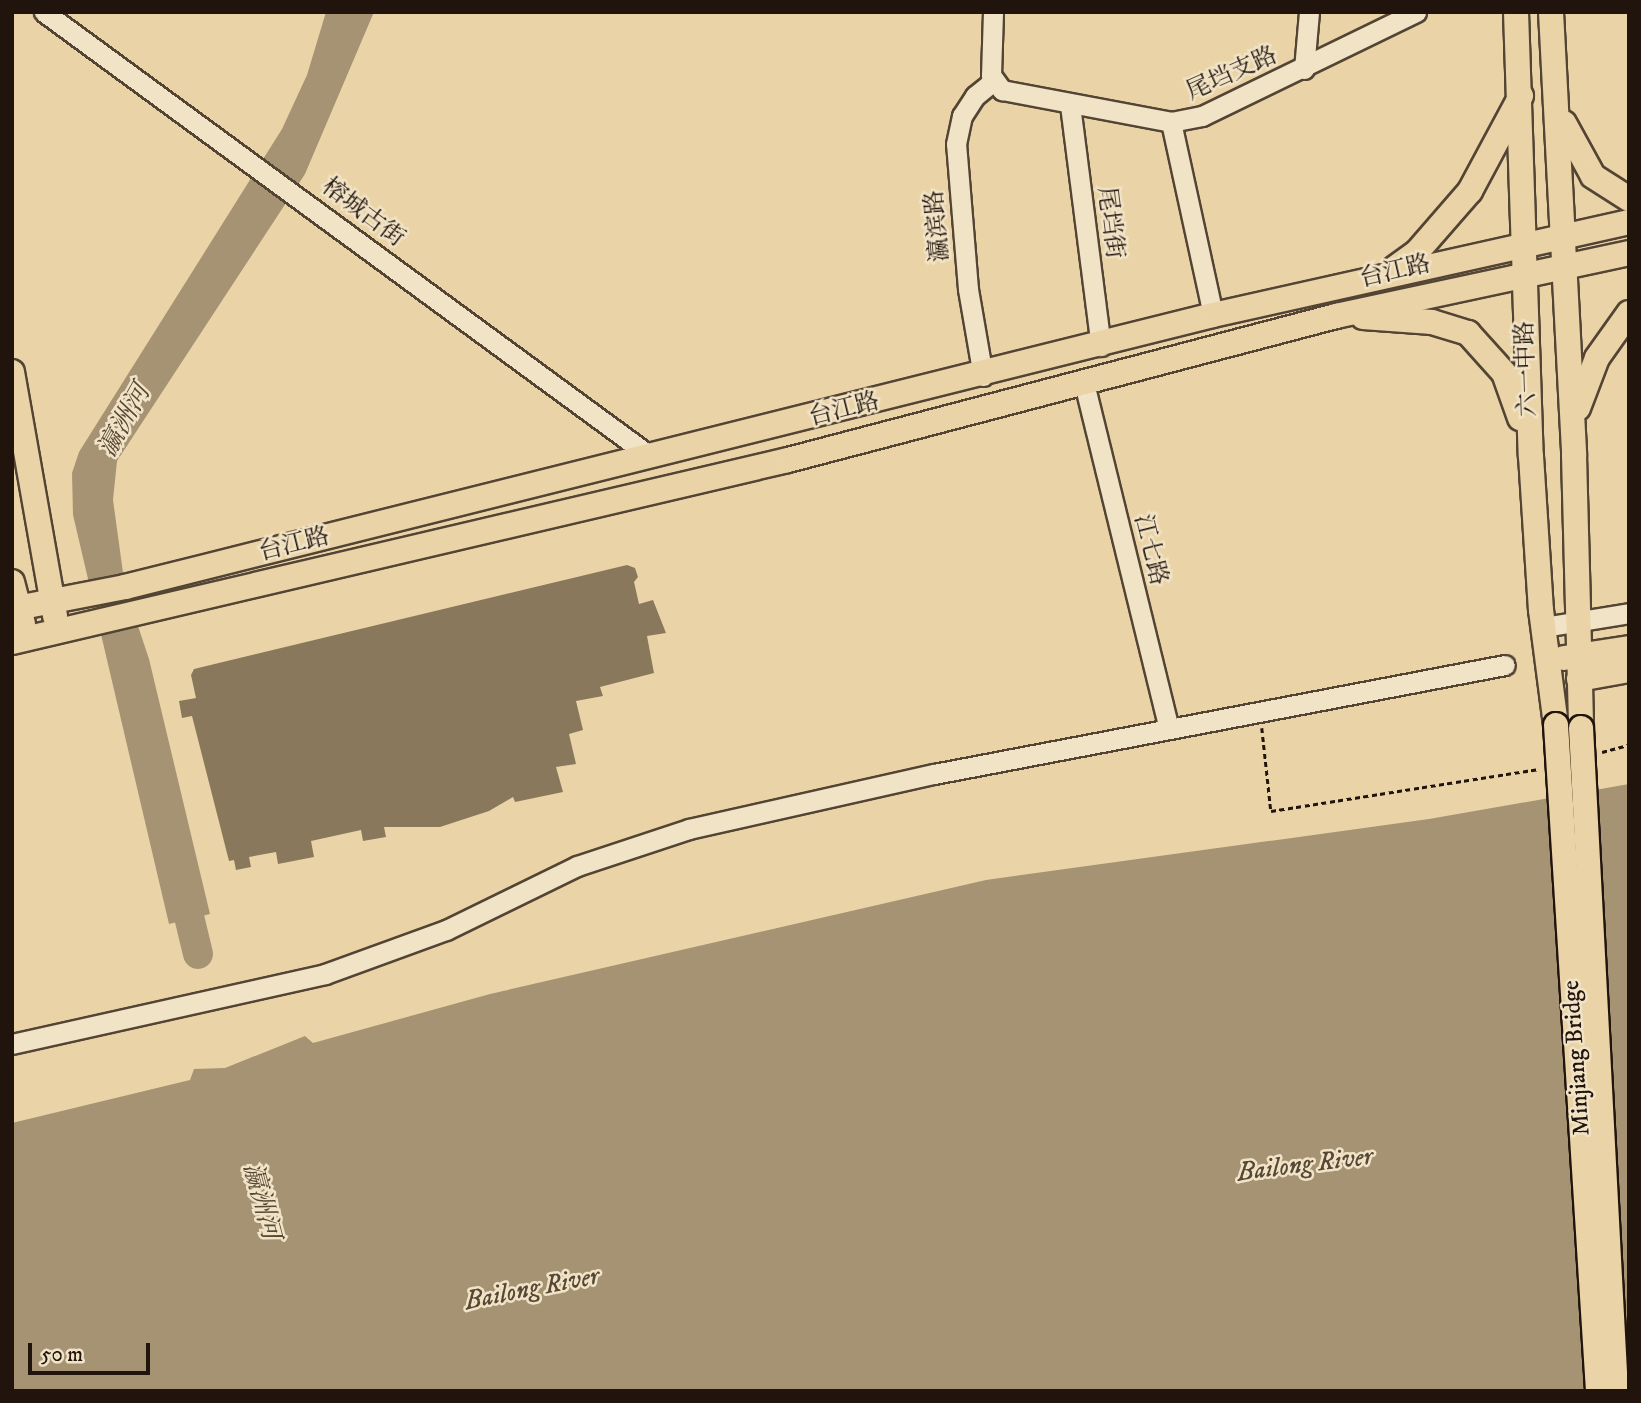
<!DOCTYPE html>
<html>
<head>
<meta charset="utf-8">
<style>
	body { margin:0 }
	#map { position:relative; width:1641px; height:1403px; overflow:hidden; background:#ead4a7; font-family:"IM FELL DW Pica","Noto Serif SC",serif }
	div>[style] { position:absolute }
	.water>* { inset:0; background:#a69373 }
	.river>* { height:30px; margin:-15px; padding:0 15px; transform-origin:15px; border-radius:15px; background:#a69373 }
	.building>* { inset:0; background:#8a785d }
	.path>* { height:2.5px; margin-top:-1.25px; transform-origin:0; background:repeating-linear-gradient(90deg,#21140d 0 5px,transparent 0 8.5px) }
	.roads { filter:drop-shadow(2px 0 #534434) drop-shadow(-2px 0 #534434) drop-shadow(0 2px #534434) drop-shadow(0 -2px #534434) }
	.minor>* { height:19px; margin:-9.5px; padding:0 9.5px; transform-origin:9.5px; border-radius:9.5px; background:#f1e3c6 }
	.major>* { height:24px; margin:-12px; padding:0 12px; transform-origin:12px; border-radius:12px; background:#ead4a7 }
	.bridges { filter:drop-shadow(2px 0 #21140d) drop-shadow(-2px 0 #21140d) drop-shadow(0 2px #21140d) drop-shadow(0 -2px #21140d) }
	.major-bridge>* { height:24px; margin:-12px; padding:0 12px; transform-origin:12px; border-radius:12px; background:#ead4a7 }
	span { translate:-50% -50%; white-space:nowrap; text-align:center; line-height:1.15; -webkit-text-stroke:5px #f1e3c6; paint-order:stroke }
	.street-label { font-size:24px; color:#21140d }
	.water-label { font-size:26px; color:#564736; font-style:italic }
	.frame { position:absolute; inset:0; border:14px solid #21140d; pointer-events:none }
	.scale { position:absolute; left:28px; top:1343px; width:122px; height:32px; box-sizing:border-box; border:4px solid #21140d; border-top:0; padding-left:9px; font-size:21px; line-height:24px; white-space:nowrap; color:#21140d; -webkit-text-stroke:5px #f1e3c6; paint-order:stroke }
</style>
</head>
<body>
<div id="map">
	<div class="water">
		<i style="clip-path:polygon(326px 12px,374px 12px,305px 174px,117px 461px,113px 500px,125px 587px,149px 659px,210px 914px,169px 924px,73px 515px,72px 473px,79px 452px,282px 129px,307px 75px)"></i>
		<i style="clip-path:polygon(1629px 784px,1629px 1391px,12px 1391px,12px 1123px,190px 1080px,194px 1069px,225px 1068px,305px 1036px,313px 1043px,490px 994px,986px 880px,1429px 819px)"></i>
	</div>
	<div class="river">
		<i style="left:180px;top:879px;width:77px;rotate:76.5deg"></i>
	</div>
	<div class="building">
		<i style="clip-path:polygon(627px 565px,635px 568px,638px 577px,634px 582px,639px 604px,653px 600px,666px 633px,647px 636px,654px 673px,600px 687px,603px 696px,576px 701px,583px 730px,569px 734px,576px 764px,556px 767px,563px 792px,515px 802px,513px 797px,489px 811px,440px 827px,384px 827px,386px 837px,363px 841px,361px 830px,311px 841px,314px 857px,278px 864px,276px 852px,249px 857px,251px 867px,236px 870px,234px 860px,229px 861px,192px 716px,182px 718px,179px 701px,196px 698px,191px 675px,194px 669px)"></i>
	</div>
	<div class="path">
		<i style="left:1262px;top:728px;width:83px;rotate:83.8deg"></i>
		<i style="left:1271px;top:811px;width:270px;rotate:-8.9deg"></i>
		<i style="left:1602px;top:752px;width:28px;rotate:-15deg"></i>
	</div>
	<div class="roads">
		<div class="minor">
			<i style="left:44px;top:12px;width:751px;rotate:36.23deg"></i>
			<i style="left:993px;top:12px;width:63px;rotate:91.8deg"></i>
			<i style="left:991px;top:75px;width:19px;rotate:54deg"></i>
			<i style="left:1002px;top:90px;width:172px;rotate:10.7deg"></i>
			<i style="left:1171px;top:122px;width:32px;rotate:-11deg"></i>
			<i style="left:1202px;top:116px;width:238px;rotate:-25.9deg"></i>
			<i style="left:1304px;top:69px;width:57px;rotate:-85deg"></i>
			<i style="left:1070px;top:105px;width:243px;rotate:82.7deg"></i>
			<i style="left:1171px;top:122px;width:198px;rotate:77.7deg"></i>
			<i style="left:983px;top:376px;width:88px;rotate:-99.8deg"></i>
			<i style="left:968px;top:289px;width:145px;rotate:-94.7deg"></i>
			<i style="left:956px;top:144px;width:29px;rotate:-78deg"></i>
			<i style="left:962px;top:116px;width:24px;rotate:-57deg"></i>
			<i style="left:975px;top:96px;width:22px;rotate:-39deg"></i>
			<i style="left:1084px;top:383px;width:356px;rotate:76.2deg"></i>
			<i style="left:1543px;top:627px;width:87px;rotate:-9.2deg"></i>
			<i style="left:12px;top:1044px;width:321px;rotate:-12.6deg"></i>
			<i style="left:325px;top:974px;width:129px;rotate:-20deg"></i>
			<i style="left:446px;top:930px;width:146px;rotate:-26deg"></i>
			<i style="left:577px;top:866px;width:118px;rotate:-18.3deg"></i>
			<i style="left:689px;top:829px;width:251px;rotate:-12.7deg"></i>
			<i style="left:934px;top:774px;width:581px;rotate:-10.81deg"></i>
		</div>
		<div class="major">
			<i style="left:1516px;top:12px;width:444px;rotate:88.1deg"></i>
			<i style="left:1531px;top:456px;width:154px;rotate:86.3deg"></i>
			<i style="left:1541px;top:610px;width:116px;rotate:82.6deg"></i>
			<i style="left:1551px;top:12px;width:444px;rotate:87deg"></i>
			<i style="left:1574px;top:455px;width:273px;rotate:88.5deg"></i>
			<i style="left:1564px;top:123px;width:60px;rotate:61.3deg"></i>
			<i style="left:1593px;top:176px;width:43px;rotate:32.6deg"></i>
			<i style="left:1395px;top:268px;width:27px;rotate:-36deg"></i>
			<i style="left:1417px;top:252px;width:81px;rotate:-49deg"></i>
			<i style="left:1470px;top:191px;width:108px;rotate:-61.8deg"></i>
			<i style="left:1363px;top:317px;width:69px;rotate:4.1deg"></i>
			<i style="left:1432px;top:322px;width:38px;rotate:17deg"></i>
			<i style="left:1468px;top:333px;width:54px;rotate:48deg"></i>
			<i style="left:1504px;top:373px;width:48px;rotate:70.4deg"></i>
			<i style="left:12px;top:372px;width:248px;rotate:80deg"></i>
			<i style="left:1578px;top:408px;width:53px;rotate:-69.2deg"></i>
			<i style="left:1597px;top:358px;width:55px;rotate:-54.6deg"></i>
			<i style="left:12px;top:582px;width:43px;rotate:75.3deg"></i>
			<i style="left:12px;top:609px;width:115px;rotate:-11deg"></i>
			<i style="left:125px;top:587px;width:1121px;rotate:-14.04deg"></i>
			<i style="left:1213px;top:315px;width:426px;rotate:-12.6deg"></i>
			<i style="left:12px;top:642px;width:797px;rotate:-13.2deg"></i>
			<i style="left:788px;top:460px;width:567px;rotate:-14.72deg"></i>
			<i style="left:1336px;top:316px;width:300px;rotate:-12.1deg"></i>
			<i style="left:1564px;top:658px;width:66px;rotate:-8.7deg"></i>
			<i style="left:1579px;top:679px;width:51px;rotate:-10.2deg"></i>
		</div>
	</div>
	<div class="bridges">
		<div class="major-bridge">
			<i style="left:1556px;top:725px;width:667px;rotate:86.39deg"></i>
			<i style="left:1581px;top:728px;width:664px;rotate:86.98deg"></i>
		</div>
	</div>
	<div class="street-label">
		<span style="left:1232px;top:74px;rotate:-24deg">尾垱支路</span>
		<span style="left:363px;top:213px;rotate:37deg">榕城古街</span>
		<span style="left:1110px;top:223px;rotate:83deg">尾垱街</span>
		<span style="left:938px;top:226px;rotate:-95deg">瀛滨路</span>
		<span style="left:1395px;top:272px;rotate:-13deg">台江路</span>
		<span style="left:1527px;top:369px;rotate:-92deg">六一中路</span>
		<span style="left:844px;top:410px;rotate:-14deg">台江路</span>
		<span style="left:294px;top:545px;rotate:-14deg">台江路</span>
		<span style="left:1150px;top:550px;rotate:76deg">江七路</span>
		<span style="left:1577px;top:1058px;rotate:-94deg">Minjiang Bridge</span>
	</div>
	<div class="water-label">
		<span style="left:125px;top:421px;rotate:-61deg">瀛洲河</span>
		<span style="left:1305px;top:1165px;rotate:-7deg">Bailong River</span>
		<span style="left:261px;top:1201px;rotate:75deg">瀛洲河</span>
		<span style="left:532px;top:1289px;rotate:-11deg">Bailong River</span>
	</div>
	<div class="frame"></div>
	<div class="scale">50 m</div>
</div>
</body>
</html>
